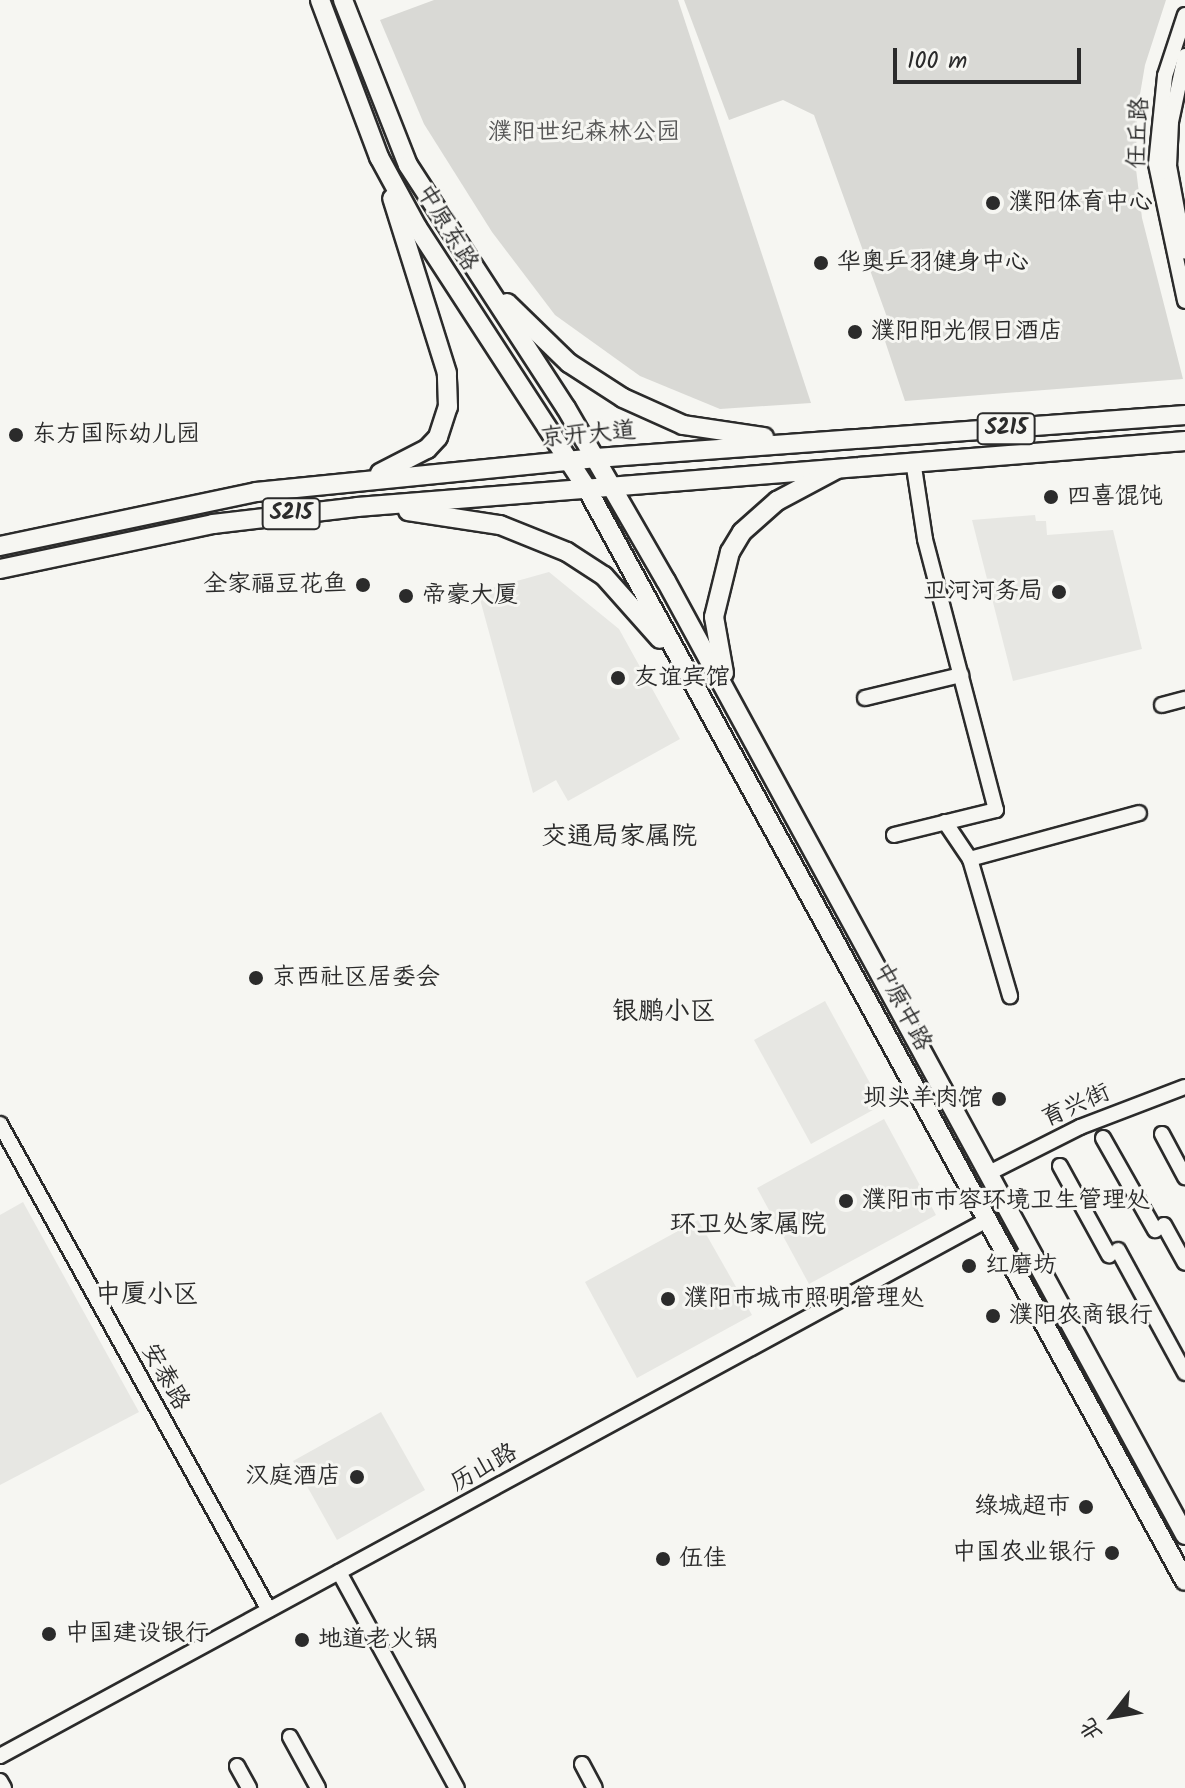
<!DOCTYPE html>
<html>
<head>
<meta charset="utf-8">
<style>
	body { margin:0 }
	#map { position:relative; width:1185px; height:1788px; overflow:hidden; background:#f6f6f2; font-family:Kalam,"LXGW WenKai TC",sans-serif }
	div>[style] { position:absolute }
	.built>* { inset:0; background:#e7e7e3 }
	.green>* { inset:0; background:#d9d9d5 }
	.roads { filter:drop-shadow(2px 0 #2b2b2b) drop-shadow(-2px 0 #2b2b2b) drop-shadow(0 2px #2b2b2b) drop-shadow(0 -2px #2b2b2b) }
	.minor>* { height:14px; margin:-7px; padding:0 7px; transform-origin:7px; border-radius:7px; background:#f6f6f2 }
	.major>* { height:18px; margin:-9px; padding:0 9px; transform-origin:9px; border-radius:9px; background:#f6f6f2 }
	.dots>* { width:22px; height:22px; translate:-50% -50%; box-sizing:border-box; border:4px solid #f6f6f2; border-radius:50% }
	span { translate:-50% -50%; white-space:nowrap; text-align:center; line-height:1.15; -webkit-text-stroke:6px #f6f6f2; paint-order:stroke }
	.shield-label span { padding:2px 6px; background:#f6f6f2; border:2px solid; border-radius:6px; -webkit-text-stroke-width:0 }
	.shield-label { font-size:22px; color:#2b2b2b; font-weight:700 }
	.park-label { font-size:24px; color:#565656 }
	.street-label { font-size:24px; color:#2b2b2b }
	.poi-label { font-size:24px; color:#2b2b2b }
	.left { translate:0 -50%; text-align:left }
	.right { translate:-100% -50%; text-align:right }
	.neighbourhood-label { font-size:26px; color:#2b2b2b }
	.north { position:absolute; left:1073px; top:1676px; width:80px; height:80px; -webkit-text-stroke:6px #f6f6f2; paint-order:stroke; rotate:239deg; font-size:22px; font-weight:700; line-height:32px; text-align:center; color:#2b2b2b }
	.north::after { content:''; display:block; margin:auto; width:28px; height:36px; background:#2b2b2b; clip-path:polygon(50% 0,100% 100%,50% 72%,0 100%) }
	.scale { position:absolute; left:893px; top:48px; width:188px; height:36px; box-sizing:border-box; border:4px solid #2b2b2b; border-top:0; padding-left:10px; font-size:24px; line-height:28px; white-space:nowrap; color:#2b2b2b; -webkit-text-stroke:6px #f6f6f2; paint-order:stroke }
</style>
</head>
<body>
<div id="map">
	<div class="built">
		<i style="clip-path:polygon(1035px 515px,1036px 521px,1046px 521px,1047px 535px,1113px 530px,1142px 649px,1013px 681px,972px 520px)"></i>
		<i style="clip-path:polygon(549px 572px,619px 629px,680px 739px,568px 801px,556px 780px,533px 793px,478px 592px)"></i>
		<i style="clip-path:polygon(825px 1001px,882px 1105px,811px 1144px,754px 1040px)"></i>
		<i style="clip-path:polygon(884px 1119px,936px 1215px,809px 1284px,757px 1188px)"></i>
		<i style="clip-path:polygon(23px 1202px,139px 1412px,0 1485px,0 1215px)"></i>
		<i style="clip-path:polygon(698px 1220px,752px 1315px,637px 1378px,585px 1282px)"></i>
		<i style="clip-path:polygon(381px 1412px,425px 1490px,337px 1540px,293px 1461px)"></i>
	</div>
	<div class="green">
		<i style="clip-path:polygon(434px 0,678px 0,811px 403px,720px 409px,640px 376px,555px 315px,492px 232px,424px 124px,380px 20px)"></i>
		<i style="clip-path:polygon(684px 0,1166px 0,1145px 65px,1137px 112px,1136px 169px,1142px 218px,1183px 379px,905px 401px,879px 323px,888px 320px,814px 115px,783px 100px,729px 120px)"></i>
	</div>
	<div class="roads">
		<div class="minor">
			<i style="left:1185px;top:15px;width:64px;rotate:108.2deg"></i>
			<i style="left:1165px;top:76px;width:88px;rotate:95.8deg"></i>
			<i style="left:1156px;top:164px;width:140px;rotate:78deg"></i>
			<i style="left:1185px;top:56px;width:67px;rotate:102deg"></i>
			<i style="left:1171px;top:122px;width:44px;rotate:92.6deg"></i>
			<i style="left:1169px;top:166px;width:87px;rotate:79.5deg"></i>
			<i style="left:865px;top:698px;width:99px;rotate:-13.5deg"></i>
			<i style="left:1162px;top:705px;width:24px;rotate:-15deg"></i>
			<i style="left:945px;top:822px;width:45px;rotate:56deg"></i>
			<i style="left:970px;top:859px;width:143px;rotate:73.7deg"></i>
			<i style="left:894px;top:835px;width:105px;rotate:-13.8deg"></i>
			<i style="left:996px;top:810px;width:280px;rotate:-104.7deg"></i>
			<i style="left:925px;top:539px;width:79px;rotate:-98.7deg"></i>
			<i style="left:970px;top:859px;width:175px;rotate:-15.2deg"></i>
			<i style="left:0;top:1124px;width:555px;rotate:61.04deg"></i>
			<i style="left:1162px;top:1134px;width:49px;rotate:61.9deg"></i>
			<i style="left:1103px;top:1138px;width:106px;rotate:60.5deg"></i>
			<i style="left:1060px;top:1166px;width:102px;rotate:61.2deg"></i>
			<i style="left:989px;top:1173px;width:102px;rotate:-26.8deg"></i>
			<i style="left:1080px;top:1127px;width:112px;rotate:-20.9deg"></i>
			<i style="left:1164px;top:1225px;width:43px;rotate:61.1deg"></i>
			<i style="left:1118px;top:1250px;width:140px;rotate:61.4deg"></i>
			<i style="left:339px;top:1572px;width:246px;rotate:61.4deg"></i>
			<i style="left:290px;top:1737px;width:58px;rotate:61.2deg"></i>
			<i style="left:0;top:1756px;width:1125px;rotate:-28.5deg"></i>
			<i style="left:582px;top:1764px;width:27px;rotate:62deg"></i>
			<i style="left:237px;top:1766px;width:25px;rotate:61deg"></i>
			<i style="left:0;top:1781px;width:8px;rotate:60deg"></i>
		</div>
		<div class="major">
			<i style="left:320px;top:0;width:168px;rotate:69.4deg"></i>
			<i style="left:379px;top:157px;width:80px;rotate:61.5deg"></i>
			<i style="left:417px;top:227px;width:310px;rotate:57deg"></i>
			<i style="left:586px;top:487px;width:1247px;rotate:61.3deg"></i>
			<i style="left:343px;top:0;width:177px;rotate:68.5deg"></i>
			<i style="left:408px;top:165px;width:290px;rotate:57deg"></i>
			<i style="left:566px;top:408px;width:200px;rotate:60deg"></i>
			<i style="left:666px;top:581px;width:1086px;rotate:61.45deg"></i>
			<i style="left:507px;top:303px;width:86px;rotate:44.1deg"></i>
			<i style="left:569px;top:363px;width:64px;rotate:32.9deg"></i>
			<i style="left:623px;top:398px;width:66px;rotate:24.2deg"></i>
			<i style="left:683px;top:425px;width:82px;rotate:8.4deg"></i>
			<i style="left:380px;top:473px;width:53px;rotate:-27.1deg"></i>
			<i style="left:427px;top:449px;width:16px;rotate:-47deg"></i>
			<i style="left:438px;top:437px;width:32px;rotate:-72deg"></i>
			<i style="left:448px;top:407px;width:34px;rotate:-92deg"></i>
			<i style="left:447px;top:373px;width:183px;rotate:-107.4deg"></i>
			<i style="left:408px;top:511px;width:93px;rotate:8.7deg"></i>
			<i style="left:500px;top:525px;width:72px;rotate:21.9deg"></i>
			<i style="left:567px;top:552px;width:44px;rotate:33deg"></i>
			<i style="left:604px;top:576px;width:84px;rotate:48.4deg"></i>
			<i style="left:0;top:546px;width:262px;rotate:-11.9deg"></i>
			<i style="left:256px;top:492px;width:342px;rotate:-5.7deg"></i>
			<i style="left:596px;top:458px;width:591px;rotate:-4.18deg"></i>
			<i style="left:0;top:569px;width:218px;rotate:-11.9deg"></i>
			<i style="left:213px;top:524px;width:145px;rotate:-6.7deg"></i>
			<i style="left:357px;top:507px;width:831px;rotate:-4.56deg"></i>
			<i style="left:724px;top:673px;width:57px;rotate:-100.1deg"></i>
			<i style="left:714px;top:617px;width:67px;rotate:-76.2deg"></i>
			<i style="left:730px;top:552px;width:23px;rotate:-59deg"></i>
			<i style="left:742px;top:532px;width:47px;rotate:-41.5deg"></i>
			<i style="left:777px;top:501px;width:68px;rotate:-28.1deg"></i>
		</div>
	</div>
	<div class="dots">
		<i style="left:993px;top:203px;background:#2b2b2b"></i>
		<i style="left:821px;top:263px;background:#2b2b2b"></i>
		<i style="left:855px;top:332px;background:#2b2b2b"></i>
		<i style="left:16px;top:435px;background:#2b2b2b"></i>
		<i style="left:1051px;top:497px;background:#2b2b2b"></i>
		<i style="left:363px;top:585px;background:#2b2b2b"></i>
		<i style="left:1059px;top:592px;background:#2b2b2b"></i>
		<i style="left:406px;top:596px;background:#2b2b2b"></i>
		<i style="left:618px;top:678px;background:#2b2b2b"></i>
		<i style="left:256px;top:978px;background:#2b2b2b"></i>
		<i style="left:999px;top:1099px;background:#2b2b2b"></i>
		<i style="left:846px;top:1201px;background:#2b2b2b"></i>
		<i style="left:969px;top:1266px;background:#2b2b2b"></i>
		<i style="left:668px;top:1299px;background:#2b2b2b"></i>
		<i style="left:993px;top:1316px;background:#2b2b2b"></i>
		<i style="left:357px;top:1477px;background:#2b2b2b"></i>
		<i style="left:1086px;top:1507px;background:#2b2b2b"></i>
		<i style="left:1112px;top:1553px;background:#2b2b2b"></i>
		<i style="left:663px;top:1559px;background:#2b2b2b"></i>
		<i style="left:49px;top:1634px;background:#2b2b2b"></i>
		<i style="left:302px;top:1640px;background:#2b2b2b"></i>
	</div>
	<div class="shield-label">
		<span style="left:1006px;top:429px">S215</span>
		<span style="left:291px;top:514px">S215</span>
	</div>
	<div class="park-label">
		<span style="left:584px;top:133px">濮阳世纪森林公园</span>
	</div>
	<div class="street-label">
		<span style="left:1139px;top:133px;rotate:-87deg">任丘路</span>
		<span style="left:447px;top:228px;rotate:59deg">中原东路</span>
		<span style="left:588px;top:435px;rotate:-5deg">京开大道</span>
		<span style="left:902px;top:1007px;rotate:62deg">中原中路</span>
		<span style="left:1076px;top:1106px;rotate:-24deg">育兴街</span>
		<span style="left:165px;top:1377px;rotate:61deg">安泰路</span>
		<span style="left:484px;top:1468px;rotate:-29deg">历山路</span>
	</div>
	<div class="poi-label">
		<span class="left" style="left:1009px;top:203px">濮阳体育中心</span>
		<span class="left" style="left:837px;top:263px">华奥乒羽健身中心</span>
		<span class="left" style="left:871px;top:332px">濮阳阳光假日酒店</span>
		<span class="left" style="left:32px;top:435px">东方国际幼儿园</span>
		<span class="left" style="left:1067px;top:497px">四喜馄饨</span>
		<span class="right" style="left:347px;top:585px">全家福豆花鱼</span>
		<span class="right" style="left:1043px;top:592px">卫河河务局</span>
		<span class="left" style="left:422px;top:596px">帝豪大厦</span>
		<span class="left" style="left:634px;top:678px">友谊宾馆</span>
		<span class="left" style="left:272px;top:978px">京西社区居委会</span>
		<span class="right" style="left:983px;top:1099px">坝头羊肉馆</span>
		<span class="left" style="left:862px;top:1201px">濮阳市市容环境卫生管理处</span>
		<span class="left" style="left:985px;top:1266px">红磨坊</span>
		<span class="left" style="left:684px;top:1299px">濮阳市城市照明管理处</span>
		<span class="left" style="left:1009px;top:1316px">濮阳农商银行</span>
		<span class="right" style="left:341px;top:1477px">汉庭酒店</span>
		<span class="right" style="left:1070px;top:1507px">绿城超市</span>
		<span class="right" style="left:1096px;top:1553px">中国农业银行</span>
		<span class="left" style="left:679px;top:1559px">伍佳</span>
		<span class="left" style="left:65px;top:1634px">中国建设银行</span>
		<span class="left" style="left:318px;top:1640px">地道老火锅</span>
	</div>
	<div class="neighbourhood-label">
		<span style="left:619px;top:838px">交通局家属院</span>
		<span style="left:664px;top:1013px">银鹏小区</span>
		<span style="left:748px;top:1226px">环卫处家属院</span>
		<span style="left:147px;top:1296px">中厦小区</span>
	</div>
	<div class="north">北</div>
	<div class="scale">100 m</div>
</div>
</body>
</html>
